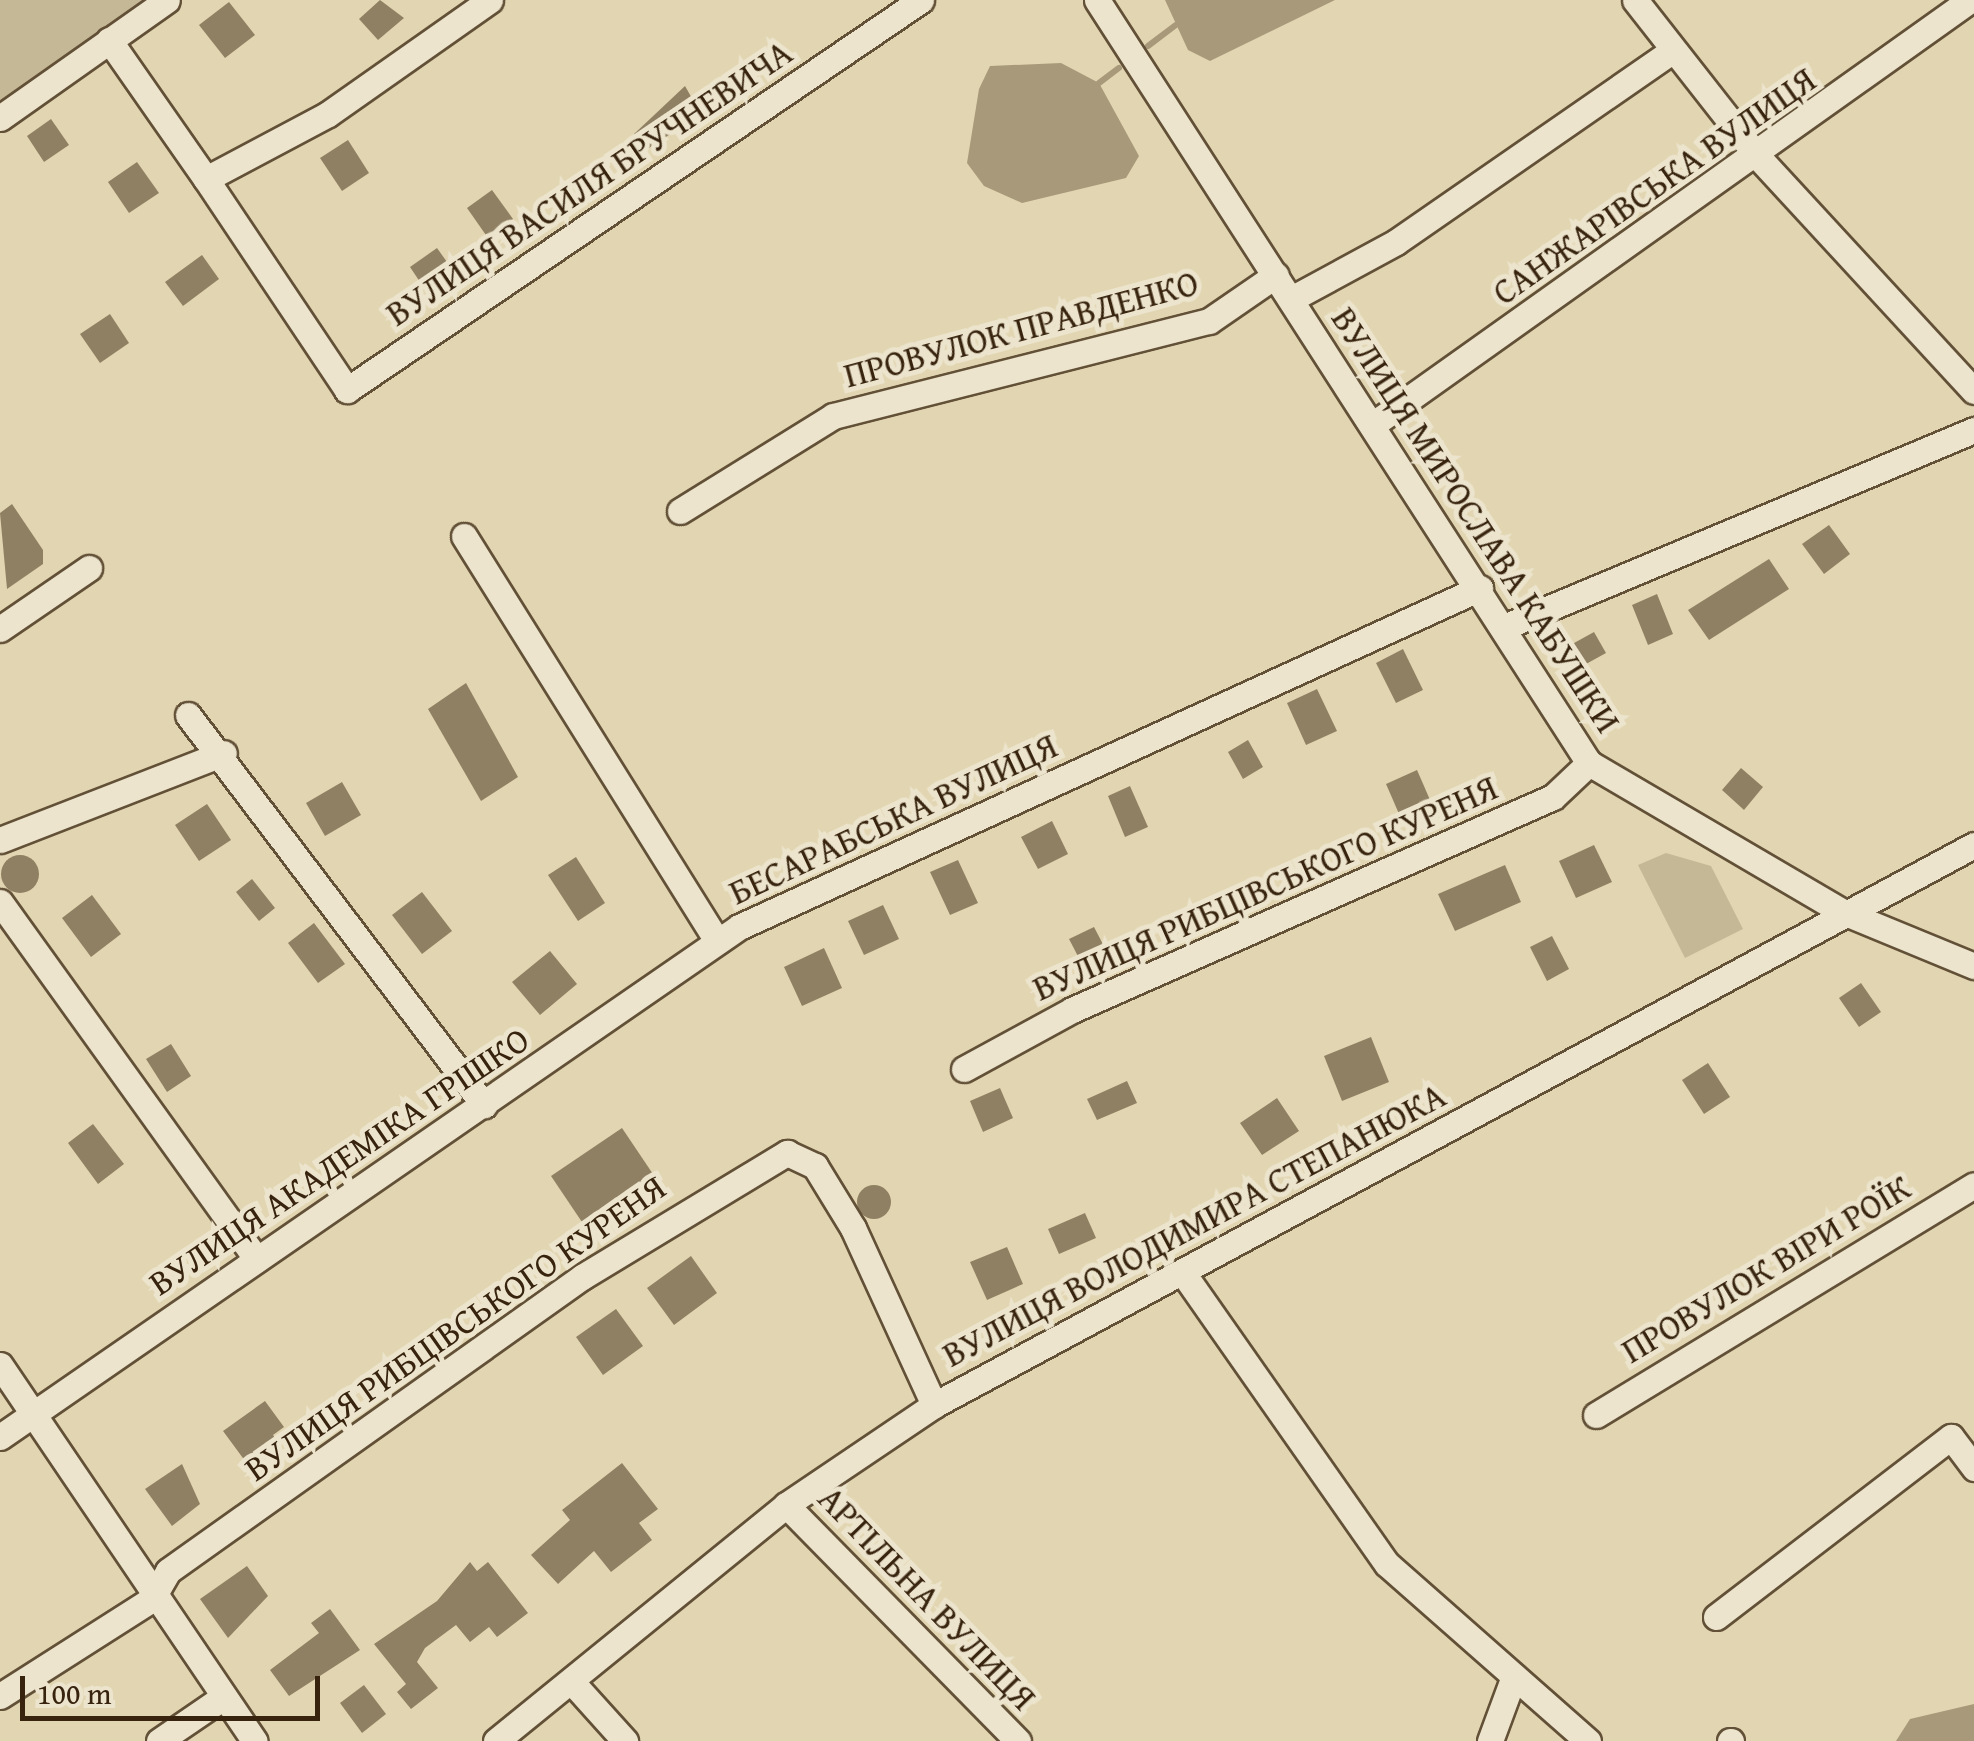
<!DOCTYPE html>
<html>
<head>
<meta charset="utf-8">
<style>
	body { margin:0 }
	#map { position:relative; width:1974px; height:1741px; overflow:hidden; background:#e2d6b2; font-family:"Gentium Book Plus",serif }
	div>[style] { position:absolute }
	.green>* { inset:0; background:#c5b896 }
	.water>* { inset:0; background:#a8997a }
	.stream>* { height:6px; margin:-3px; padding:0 3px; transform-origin:3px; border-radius:3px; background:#a8997a }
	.building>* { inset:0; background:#908063 }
	.round { border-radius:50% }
	.roads { filter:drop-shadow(2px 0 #625037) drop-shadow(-2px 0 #625037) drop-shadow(0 2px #625037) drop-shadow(0 -2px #625037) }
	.minor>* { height:25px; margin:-12.5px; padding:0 12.5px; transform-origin:12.5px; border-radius:12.5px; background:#ece4cd }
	span { translate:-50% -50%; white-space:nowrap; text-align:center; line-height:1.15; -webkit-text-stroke:10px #ece4cd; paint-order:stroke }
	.street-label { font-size:35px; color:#37230e }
	.scale { position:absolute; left:20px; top:1676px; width:300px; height:45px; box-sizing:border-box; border:5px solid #37230e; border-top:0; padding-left:12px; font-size:30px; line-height:35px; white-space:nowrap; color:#37230e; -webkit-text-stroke:8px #ece4cd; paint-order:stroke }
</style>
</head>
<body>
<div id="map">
	<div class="green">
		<i style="clip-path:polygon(0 0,153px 0,0 109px)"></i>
		<i style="clip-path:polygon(1666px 853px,1711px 866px,1743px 929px,1685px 958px,1638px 865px)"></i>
	</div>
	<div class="water">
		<i style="clip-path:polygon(1165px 0,1335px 0,1210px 61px,1188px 50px)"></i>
		<i style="clip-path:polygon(1061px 63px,1099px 83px,1139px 156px,1126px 178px,1022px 203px,984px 186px,967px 163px,979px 89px,990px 66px)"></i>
		<i style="clip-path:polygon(1974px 1704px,1974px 1741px,1896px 1741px,1910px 1719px)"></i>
	</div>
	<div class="stream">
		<i style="left:1148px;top:46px;width:35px;rotate:-37deg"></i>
		<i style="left:1099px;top:83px;width:25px;rotate:-37deg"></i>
	</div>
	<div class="building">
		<i style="clip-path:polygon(380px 0,404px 18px,378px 40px,359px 19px)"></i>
		<i style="clip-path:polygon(229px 2px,255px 35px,225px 58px,199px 25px)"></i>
		<i style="clip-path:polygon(685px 86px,701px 114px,646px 150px,634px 134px)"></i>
		<i style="clip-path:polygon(51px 119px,69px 145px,44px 162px,27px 136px)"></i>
		<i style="clip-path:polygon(348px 140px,369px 173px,342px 191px,320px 158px)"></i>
		<i style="clip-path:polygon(137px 162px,159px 193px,129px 213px,108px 182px)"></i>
		<i style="clip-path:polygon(492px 190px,513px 219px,488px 238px,467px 208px)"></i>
		<i style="clip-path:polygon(437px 248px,452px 269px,424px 288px,410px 267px)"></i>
		<i style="clip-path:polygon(202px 255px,219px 279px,183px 306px,165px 282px)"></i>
		<i style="clip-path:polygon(110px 314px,129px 343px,100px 363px,80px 334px)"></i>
		<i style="clip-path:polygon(12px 504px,43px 550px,43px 564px,7px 589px,0 513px)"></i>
		<i style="clip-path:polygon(1829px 525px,1850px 554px,1824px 574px,1802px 544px)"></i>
		<i style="clip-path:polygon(1769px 559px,1789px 589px,1709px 640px,1688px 610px)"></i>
		<i style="clip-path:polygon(1657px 594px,1673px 634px,1648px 645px,1632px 605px)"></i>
		<i style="clip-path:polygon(1594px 632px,1606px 653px,1577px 669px,1565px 648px)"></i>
		<i style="clip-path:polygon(1403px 649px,1423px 690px,1396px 703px,1376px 663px)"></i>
		<i style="clip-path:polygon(466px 683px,518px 777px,481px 801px,428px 709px)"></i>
		<i style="clip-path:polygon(1317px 689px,1337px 731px,1306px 745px,1287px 703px)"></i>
		<i style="clip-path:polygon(1248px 740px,1263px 767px,1243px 779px,1228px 752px)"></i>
		<i style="clip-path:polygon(1741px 768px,1763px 787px,1744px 810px,1722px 790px)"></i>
		<i style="clip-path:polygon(1417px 770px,1434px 809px,1403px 823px,1386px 784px)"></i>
		<i style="clip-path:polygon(342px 782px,361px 815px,325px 836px,306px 803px)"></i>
		<i style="clip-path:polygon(1130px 786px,1148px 827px,1125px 837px,1108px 796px)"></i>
		<i style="clip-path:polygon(207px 804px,231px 840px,199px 861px,175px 825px)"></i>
		<i style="clip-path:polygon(1052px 821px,1068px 854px,1038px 869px,1021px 837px)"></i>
		<i style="clip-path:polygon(1594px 845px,1612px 882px,1576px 898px,1559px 861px)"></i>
		<i class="round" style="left:1px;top:855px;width:38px;height:38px"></i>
		<i style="clip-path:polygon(576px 857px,605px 903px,578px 921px,548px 875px)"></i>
		<i style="clip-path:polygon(958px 860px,978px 903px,950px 915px,930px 872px)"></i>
		<i style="clip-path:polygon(1505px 865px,1521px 902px,1455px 931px,1438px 894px)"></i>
		<i style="clip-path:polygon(252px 879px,275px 908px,259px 921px,236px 892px)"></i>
		<i style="clip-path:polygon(422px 892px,452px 931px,422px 954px,392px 915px)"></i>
		<i style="clip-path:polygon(92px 895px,121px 934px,91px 957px,62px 918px)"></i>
		<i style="clip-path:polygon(883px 905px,899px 939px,864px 955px,848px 921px)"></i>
		<i style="clip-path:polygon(314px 923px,345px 964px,318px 983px,288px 943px)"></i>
		<i style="clip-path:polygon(1094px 927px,1107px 952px,1082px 964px,1069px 939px)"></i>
		<i style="clip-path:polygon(1552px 936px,1569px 969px,1547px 981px,1530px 947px)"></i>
		<i style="clip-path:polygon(824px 948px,842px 988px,802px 1006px,784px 967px)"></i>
		<i style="clip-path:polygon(550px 951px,577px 984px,540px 1015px,512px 982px)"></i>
		<i style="clip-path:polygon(1861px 983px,1881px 1012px,1859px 1027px,1839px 998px)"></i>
		<i style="clip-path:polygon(1371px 1037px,1389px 1082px,1342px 1101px,1324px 1056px)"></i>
		<i style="clip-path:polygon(171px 1044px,191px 1076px,167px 1092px,146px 1059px)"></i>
		<i style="clip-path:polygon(1708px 1063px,1730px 1097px,1704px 1114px,1682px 1080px)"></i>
		<i style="clip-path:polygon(1127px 1081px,1137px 1103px,1097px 1120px,1087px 1099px)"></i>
		<i style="clip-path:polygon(1000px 1088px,1013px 1118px,983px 1132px,970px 1101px)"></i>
		<i style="clip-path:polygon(1277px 1098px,1299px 1131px,1262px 1155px,1240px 1123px)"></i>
		<i style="clip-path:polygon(93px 1124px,124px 1164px,98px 1184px,68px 1143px)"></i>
		<i style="clip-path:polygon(622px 1128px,659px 1183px,588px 1231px,551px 1176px)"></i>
		<i class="round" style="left:857px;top:1185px;width:34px;height:34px"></i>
		<i style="clip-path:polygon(1085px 1213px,1096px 1238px,1059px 1254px,1048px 1229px)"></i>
		<i style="clip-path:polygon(1007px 1247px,1023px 1284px,987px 1300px,970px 1262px)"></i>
		<i style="clip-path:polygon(691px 1256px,717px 1293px,674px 1325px,647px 1288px)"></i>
		<i style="clip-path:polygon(616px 1309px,643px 1346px,603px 1375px,576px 1337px)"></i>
		<i style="clip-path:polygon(265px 1401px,284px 1427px,273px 1435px,281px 1447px,251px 1469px,223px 1431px)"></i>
		<i style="clip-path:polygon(622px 1463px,658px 1509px,639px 1523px,652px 1540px,611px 1572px,594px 1551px,558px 1584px,531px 1555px,570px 1520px,562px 1510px)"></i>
		<i style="clip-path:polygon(182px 1464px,200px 1504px,172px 1526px,145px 1489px)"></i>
		<i style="clip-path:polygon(470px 1562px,477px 1571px,488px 1562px,528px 1613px,497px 1637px,489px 1627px,470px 1642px,456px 1625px,425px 1648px,417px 1662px,438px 1688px,411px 1709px,397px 1692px,406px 1684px,374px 1644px,437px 1601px)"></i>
		<i style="clip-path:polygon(247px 1566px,268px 1596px,228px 1638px,200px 1599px)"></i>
		<i style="clip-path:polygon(330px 1609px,360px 1650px,289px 1696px,270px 1670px,319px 1633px,311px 1623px)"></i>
		<i style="clip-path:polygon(364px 1685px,386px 1714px,362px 1733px,340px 1703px)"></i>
	</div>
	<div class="roads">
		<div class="minor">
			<i style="left:1097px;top:0;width:908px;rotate:57.19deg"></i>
			<i style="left:1589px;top:763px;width:294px;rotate:30.4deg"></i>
			<i style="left:1843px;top:912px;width:142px;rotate:22.4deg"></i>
			<i style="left:1635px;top:0;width:201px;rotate:51.9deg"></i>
			<i style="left:1759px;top:158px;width:317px;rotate:47.3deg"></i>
			<i style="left:109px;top:40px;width:169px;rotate:55.1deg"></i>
			<i style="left:206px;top:179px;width:138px;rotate:-28deg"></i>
			<i style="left:328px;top:114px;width:198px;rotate:-35.1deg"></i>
			<i style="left:0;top:118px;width:204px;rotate:-35.2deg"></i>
			<i style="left:206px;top:179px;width:254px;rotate:56.2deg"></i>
			<i style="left:347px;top:390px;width:694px;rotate:-34.19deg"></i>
			<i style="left:1293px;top:298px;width:117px;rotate:-28.5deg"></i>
			<i style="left:1396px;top:242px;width:332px;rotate:-34.7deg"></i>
			<i style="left:1375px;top:423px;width:730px;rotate:-35.41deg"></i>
			<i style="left:680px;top:511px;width:180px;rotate:-31.8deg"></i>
			<i style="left:833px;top:416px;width:388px;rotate:-14.2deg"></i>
			<i style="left:1209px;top:321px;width:81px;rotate:-34.5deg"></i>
			<i style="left:464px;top:536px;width:478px;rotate:58deg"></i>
			<i style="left:1504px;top:627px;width:510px;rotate:-22.74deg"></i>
			<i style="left:0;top:629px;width:108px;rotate:-34.4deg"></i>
			<i style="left:188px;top:715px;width:490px;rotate:52.8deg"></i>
			<i style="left:0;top:840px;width:240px;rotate:-21.2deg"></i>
			<i style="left:0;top:902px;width:440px;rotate:54.3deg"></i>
			<i style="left:964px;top:1069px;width:123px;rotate:-28.6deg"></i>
			<i style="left:1072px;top:1010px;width:526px;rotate:-23.89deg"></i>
			<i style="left:1553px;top:797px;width:50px;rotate:-43.4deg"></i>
			<i style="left:1183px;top:1273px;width:355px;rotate:55deg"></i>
			<i style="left:1387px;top:1564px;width:268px;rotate:41.4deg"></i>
			<i style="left:0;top:1365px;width:454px;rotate:55.9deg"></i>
			<i style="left:1596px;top:1415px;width:442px;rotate:-31.3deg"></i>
			<i style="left:0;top:1437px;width:898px;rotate:-34.61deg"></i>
			<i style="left:739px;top:927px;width:815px;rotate:-24.58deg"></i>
			<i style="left:786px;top:1505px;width:331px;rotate:45.5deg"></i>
			<i style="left:1716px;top:1617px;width:296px;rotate:-37.5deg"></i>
			<i style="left:1951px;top:1437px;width:39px;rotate:53deg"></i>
			<i style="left:571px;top:1681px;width:81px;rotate:48deg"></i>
			<i style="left:0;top:1696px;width:180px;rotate:-32.5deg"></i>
			<i style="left:152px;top:1599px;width:32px;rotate:-60deg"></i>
			<i style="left:168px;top:1571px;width:508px;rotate:-35.38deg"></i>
			<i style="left:582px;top:1277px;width:240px;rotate:-31.2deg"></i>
			<i style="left:787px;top:1153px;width:31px;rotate:25deg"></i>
			<i style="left:815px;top:1166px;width:73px;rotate:58.5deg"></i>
			<i style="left:853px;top:1228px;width:195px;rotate:65.4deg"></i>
			<i style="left:159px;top:1741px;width:76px;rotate:-34.3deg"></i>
			<i style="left:496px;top:1741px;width:374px;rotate:-39.1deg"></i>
			<i style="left:786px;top:1505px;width:179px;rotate:-34deg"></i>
			<i style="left:934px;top:1405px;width:1181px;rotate:-28.3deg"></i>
			<i style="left:1490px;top:1741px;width:69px;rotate:-69.7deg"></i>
			<i style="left:1730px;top:1741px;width:1px"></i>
		</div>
	</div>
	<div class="street-label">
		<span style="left:589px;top:183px;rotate:-34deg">ВУЛИЦЯ ВАСИЛЯ БРУЧНЕВИЧА</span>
		<span style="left:1654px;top:186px;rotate:-35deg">САНЖАРІВСЬКА ВУЛИЦЯ</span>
		<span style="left:1021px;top:329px;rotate:-15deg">ПРОВУЛОК ПРАВДЕНКО</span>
		<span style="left:1476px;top:520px;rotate:57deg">ВУЛИЦЯ МИРОСЛАВА КАБУШКИ</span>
		<span style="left:893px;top:819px;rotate:-25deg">БЕСАРАБСЬКА ВУЛИЦЯ</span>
		<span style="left:1265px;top:888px;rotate:-24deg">ВУЛИЦЯ РИБЦІВСЬКОГО КУРЕНЯ</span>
		<span style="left:339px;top:1161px;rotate:-34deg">ВУЛИЦЯ АКАДЕМІКА ГРІШКО</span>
		<span style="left:1194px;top:1225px;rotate:-28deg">ВУЛИЦЯ ВОЛОДИМИРА СТЕПАНЮКА</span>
		<span style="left:1766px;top:1269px;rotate:-31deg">ПРОВУЛОК ВІРИ РОЇК</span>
		<span style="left:455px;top:1328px;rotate:-35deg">ВУЛИЦЯ РИБЦІВСЬКОГО КУРЕНЯ</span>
		<span style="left:927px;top:1598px;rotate:46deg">АРТІЛЬНА ВУЛИЦЯ</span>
	</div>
	<div class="scale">100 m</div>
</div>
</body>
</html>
